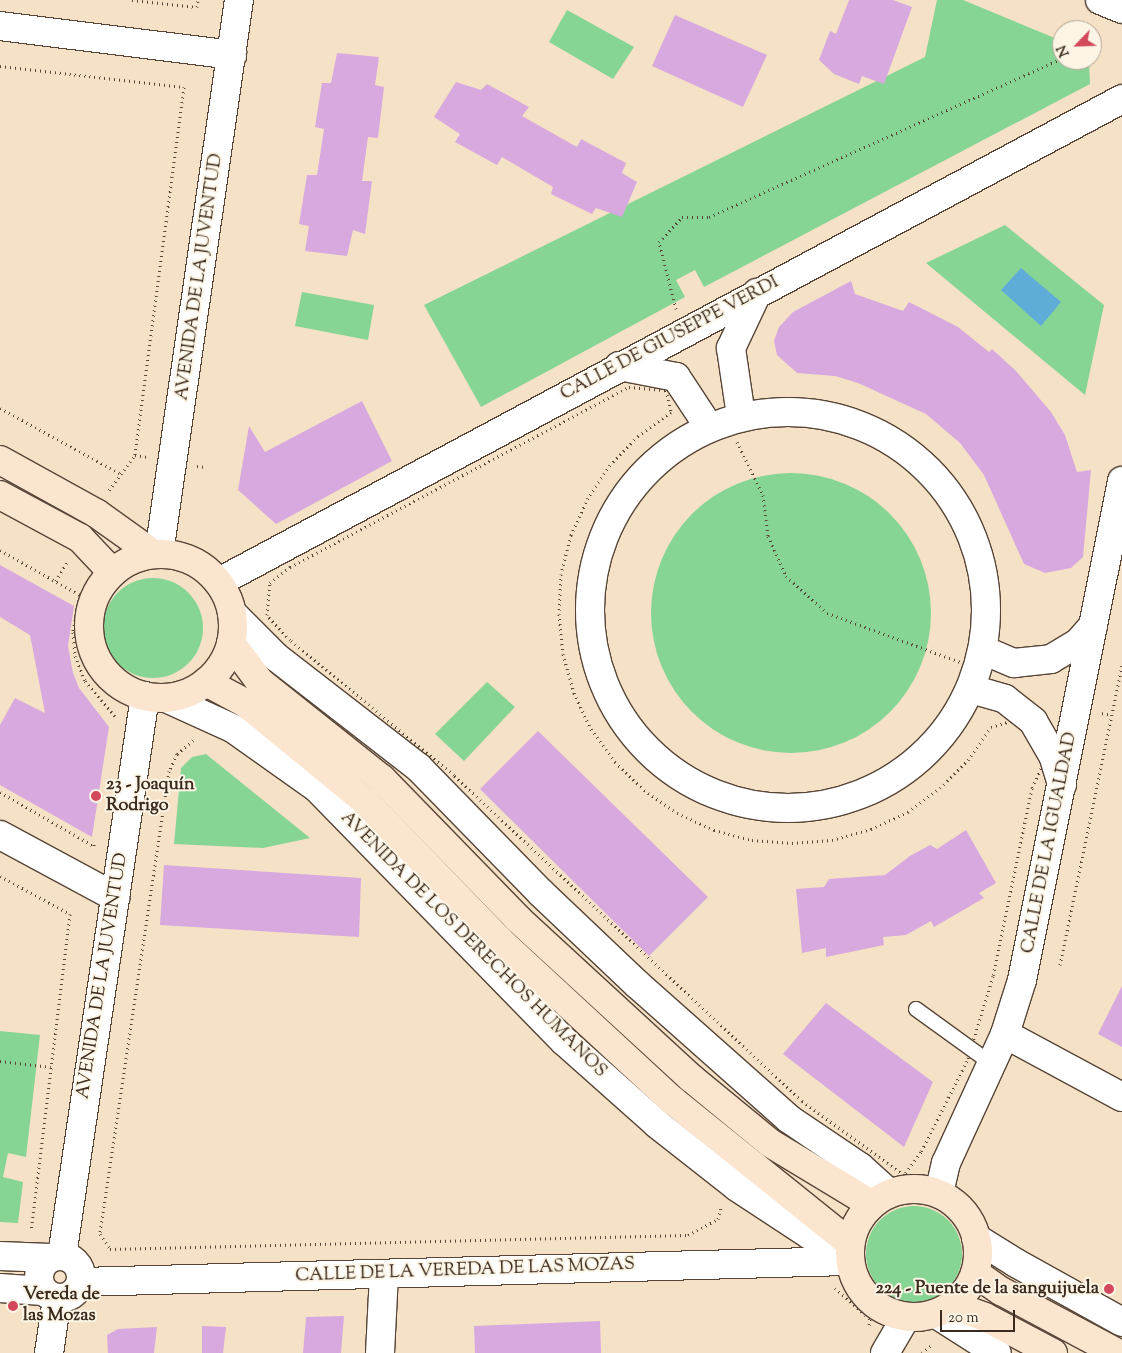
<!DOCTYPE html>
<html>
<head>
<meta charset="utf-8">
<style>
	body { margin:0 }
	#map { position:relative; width:1122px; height:1353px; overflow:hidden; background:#f5e1c6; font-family:"Sorts Mill Goudy",serif }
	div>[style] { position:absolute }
	.green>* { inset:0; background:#87d594 }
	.round { border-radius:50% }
	.water>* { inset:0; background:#60acd9 }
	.building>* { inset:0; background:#d8a9de }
	.path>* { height:3px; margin-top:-1.5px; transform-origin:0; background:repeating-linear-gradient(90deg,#574537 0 1px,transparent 0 5px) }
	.roads { filter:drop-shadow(1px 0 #574537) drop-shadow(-1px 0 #574537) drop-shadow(0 1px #574537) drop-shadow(0 -1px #574537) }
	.service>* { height:14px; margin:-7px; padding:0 7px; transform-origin:7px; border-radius:7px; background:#fff }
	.minor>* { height:28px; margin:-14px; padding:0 14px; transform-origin:14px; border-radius:14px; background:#fff }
	.minor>.ring { margin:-14px; padding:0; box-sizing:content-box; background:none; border:28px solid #fff; border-radius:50% }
	.tertiary>* { height:28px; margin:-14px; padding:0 14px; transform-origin:14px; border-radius:14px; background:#fff }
	.tertiary>.ring { margin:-14px; padding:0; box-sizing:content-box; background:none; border:28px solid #fff; border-radius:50% }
	.secondary>* { height:28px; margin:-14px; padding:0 14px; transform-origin:14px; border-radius:14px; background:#fbe5cf }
	.secondary>.ring { margin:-14px; padding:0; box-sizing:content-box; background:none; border:28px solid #fbe5cf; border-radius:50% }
	.dots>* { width:14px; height:14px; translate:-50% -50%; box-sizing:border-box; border:2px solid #fcf5e5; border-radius:50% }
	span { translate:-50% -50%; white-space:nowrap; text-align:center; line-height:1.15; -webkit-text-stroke:4px #fcf5e5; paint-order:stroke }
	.street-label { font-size:18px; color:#3b2a1e }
	.poi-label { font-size:18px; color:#3b2a1e; font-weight:700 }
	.left { translate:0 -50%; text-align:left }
	.right { translate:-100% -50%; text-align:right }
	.north { position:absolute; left:1052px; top:20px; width:50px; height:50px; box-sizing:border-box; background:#fcf5e5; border:1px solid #afa495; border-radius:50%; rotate:246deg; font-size:14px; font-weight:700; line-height:20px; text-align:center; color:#3b2a1e }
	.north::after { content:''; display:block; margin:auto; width:18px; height:22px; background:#d1495b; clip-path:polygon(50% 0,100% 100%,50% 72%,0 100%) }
	.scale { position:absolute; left:940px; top:1310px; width:75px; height:22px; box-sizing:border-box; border:2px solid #3b2a1e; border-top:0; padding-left:6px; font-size:15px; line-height:18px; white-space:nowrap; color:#3b2a1e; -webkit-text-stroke:4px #fcf5e5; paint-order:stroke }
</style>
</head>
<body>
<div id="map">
	<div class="green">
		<i style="clip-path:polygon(937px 0,963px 0,1062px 41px,1062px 60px,1089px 60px,1090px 84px,704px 287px,695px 270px,676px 280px,685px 297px,481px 407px,424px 305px,925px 57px)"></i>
		<i style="clip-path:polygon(567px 10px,634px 47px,613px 79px,549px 42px)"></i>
		<i style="clip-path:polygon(1005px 225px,1104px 305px,1085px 395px,926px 263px)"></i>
		<i style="clip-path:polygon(302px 292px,374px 305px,368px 340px,295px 326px)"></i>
		<i class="round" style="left:651px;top:473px;width:280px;height:280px"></i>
		<i class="round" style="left:103px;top:578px;width:100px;height:100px"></i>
		<i style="clip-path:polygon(487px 682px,515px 707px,464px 761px,435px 734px)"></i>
		<i style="clip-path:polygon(206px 754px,310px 838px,263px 848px,174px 844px,181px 768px,192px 757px)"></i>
		<i style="clip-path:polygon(0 1031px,40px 1035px,26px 1157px,8px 1153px,3px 1177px,23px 1182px,18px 1223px,0 1222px)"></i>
		<i class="round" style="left:866px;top:1206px;width:96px;height:96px"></i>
	</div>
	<div class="water">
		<i style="clip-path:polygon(1021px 268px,1061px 302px,1041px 326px,1001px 290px)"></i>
	</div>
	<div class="building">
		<i style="clip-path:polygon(849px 0,893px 0,912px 7px,884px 84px,862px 76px,859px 84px,834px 74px,819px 60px,830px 31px,836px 34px)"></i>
		<i style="clip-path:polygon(675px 15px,767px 55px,743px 107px,652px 66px)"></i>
		<i style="clip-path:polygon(337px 53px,379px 57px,375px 85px,384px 87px,378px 138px,368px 137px,362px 181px,372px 181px,365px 234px,353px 230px,347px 256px,305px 251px,309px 226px,299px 224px,307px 175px,317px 175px,324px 129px,315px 127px,322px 83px,331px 83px)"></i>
		<i style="clip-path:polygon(456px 82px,481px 90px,487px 84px,529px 107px,522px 116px,577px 147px,581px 139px,626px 163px,622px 173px,637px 182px,622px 217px,596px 208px,592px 214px,551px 194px,553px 187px,502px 157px,497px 165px,455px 142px,460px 134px,434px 117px)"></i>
		<i style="clip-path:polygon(851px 281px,855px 294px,903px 311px,909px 302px,958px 327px,989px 352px,992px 349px,1016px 371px,1051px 412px,1065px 435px,1077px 472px,1091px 470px,1083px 557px,1071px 568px,1045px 573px,1024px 564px,984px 475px,960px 443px,926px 414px,858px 383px,835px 376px,797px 373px,777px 355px,774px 341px,779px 327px,793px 312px)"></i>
		<i style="clip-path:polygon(362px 401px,392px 461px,276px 524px,238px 490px,249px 426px,265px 452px)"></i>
		<i style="clip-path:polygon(0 565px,74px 606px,68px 646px,73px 673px,79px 688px,109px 727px,92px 837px,0 785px,0 725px,15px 698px,45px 713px,30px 635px,0 617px)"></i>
		<i style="clip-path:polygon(538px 731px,708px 897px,649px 956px,480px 789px)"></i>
		<i style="clip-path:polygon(966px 830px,996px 883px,979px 893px,984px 898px,934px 927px,931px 921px,906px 935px,883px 937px,884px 945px,826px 957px,826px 948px,802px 953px,796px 889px,824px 887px,829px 879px,885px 875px,910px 856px,930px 845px,937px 849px)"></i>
		<i style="clip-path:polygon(164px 865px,361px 878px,359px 937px,160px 925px)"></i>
		<i style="clip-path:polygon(1122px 986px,1122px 1047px,1098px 1034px)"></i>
		<i style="clip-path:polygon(826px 1003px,933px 1082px,904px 1147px,783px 1054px)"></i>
		<i style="clip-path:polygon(344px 1316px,341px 1353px,303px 1353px,306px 1317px)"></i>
		<i style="clip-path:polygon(600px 1321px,601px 1353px,475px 1353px,474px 1326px)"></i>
		<i style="clip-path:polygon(202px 1326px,226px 1327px,223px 1353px,202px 1353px)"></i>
		<i style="clip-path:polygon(157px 1327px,154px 1353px,108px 1353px,107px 1335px,118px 1329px)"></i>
	</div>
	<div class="path">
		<i style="left:132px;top:0;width:65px;rotate:6.1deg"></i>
		<i style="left:197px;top:7px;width:7px;rotate:-82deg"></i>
		<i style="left:0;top:66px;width:185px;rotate:6.5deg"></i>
		<i style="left:184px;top:87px;width:371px;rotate:97.6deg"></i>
		<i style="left:676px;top:309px;width:69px;rotate:-104.2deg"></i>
		<i style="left:659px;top:242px;width:34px;rotate:-47deg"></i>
		<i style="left:682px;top:217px;width:27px"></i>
		<i style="left:709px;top:217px;width:387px;rotate:-24.2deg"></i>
		<i style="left:629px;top:387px;width:37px;rotate:5deg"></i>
		<i style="left:666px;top:390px;width:23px;rotate:77deg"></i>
		<i style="left:671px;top:412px;width:41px;rotate:144deg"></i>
		<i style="left:638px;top:436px;width:40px;rotate:134deg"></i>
		<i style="left:610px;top:465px;width:40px;rotate:124deg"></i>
		<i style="left:588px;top:498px;width:41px;rotate:114.7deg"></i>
		<i style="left:571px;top:535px;width:40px;rotate:104.4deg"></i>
		<i style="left:561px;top:574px;width:40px;rotate:92.9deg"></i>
		<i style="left:559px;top:614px;width:40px;rotate:84.3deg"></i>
		<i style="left:563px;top:654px;width:41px;rotate:74.2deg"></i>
		<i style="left:574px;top:693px;width:40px;rotate:65deg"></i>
		<i style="left:591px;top:729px;width:41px;rotate:54deg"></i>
		<i style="left:615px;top:762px;width:40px;rotate:44deg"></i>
		<i style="left:644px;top:790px;width:40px;rotate:34.9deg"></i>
		<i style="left:677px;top:813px;width:41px;rotate:24.7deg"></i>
		<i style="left:714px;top:830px;width:39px;rotate:15deg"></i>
		<i style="left:752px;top:840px;width:40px;rotate:4.3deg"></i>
		<i style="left:792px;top:843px;width:40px;rotate:-4.3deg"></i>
		<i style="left:832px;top:840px;width:41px;rotate:-15.8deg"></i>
		<i style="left:871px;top:829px;width:41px;rotate:-24.7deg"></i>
		<i style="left:908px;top:812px;width:40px;rotate:-37deg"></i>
		<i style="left:940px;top:788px;width:40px;rotate:-45deg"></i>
		<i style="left:968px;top:760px;width:40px;rotate:-55.1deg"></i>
		<i style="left:991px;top:727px;width:24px;rotate:-17deg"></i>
		<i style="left:1014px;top:720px;width:19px;rotate:43deg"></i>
		<i style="left:1028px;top:733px;width:34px;rotate:64deg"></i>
		<i style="left:1043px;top:764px;width:26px;rotate:115deg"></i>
		<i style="left:1032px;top:788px;width:192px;rotate:101.7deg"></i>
		<i style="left:993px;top:976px;width:89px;rotate:107deg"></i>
		<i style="left:967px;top:1061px;width:102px;rotate:116.8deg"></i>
		<i style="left:921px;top:1152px;width:29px;rotate:126deg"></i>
		<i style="left:904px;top:1175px;width:126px;rotate:-144deg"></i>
		<i style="left:802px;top:1101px;width:477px;rotate:-136.9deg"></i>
		<i style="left:454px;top:775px;width:212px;rotate:-140.5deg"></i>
		<i style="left:290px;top:640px;width:34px;rotate:-133deg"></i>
		<i style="left:267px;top:615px;width:32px;rotate:-85deg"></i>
		<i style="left:270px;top:583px;width:26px;rotate:-39deg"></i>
		<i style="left:290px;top:567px;width:384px;rotate:-28deg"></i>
		<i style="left:0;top:408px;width:136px;rotate:28.6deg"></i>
		<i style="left:737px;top:442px;width:59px;rotate:63.9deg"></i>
		<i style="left:763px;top:495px;width:41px;rotate:83deg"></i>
		<i style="left:768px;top:536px;width:44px;rotate:65.8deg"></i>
		<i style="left:786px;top:576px;width:55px;rotate:42.1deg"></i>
		<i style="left:827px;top:613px;width:142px;rotate:20.2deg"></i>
		<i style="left:197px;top:466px;width:8px;rotate:7deg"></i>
		<i style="left:109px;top:490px;width:44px;rotate:-53.4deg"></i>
		<i style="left:135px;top:455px;width:12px;rotate:9deg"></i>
		<i style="left:0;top:550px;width:92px;rotate:29.4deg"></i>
		<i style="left:80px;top:595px;width:38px;rotate:101deg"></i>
		<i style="left:73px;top:632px;width:24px;rotate:85deg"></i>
		<i style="left:75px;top:656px;width:27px;rotate:68deg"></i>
		<i style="left:85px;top:681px;width:46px;rotate:49.4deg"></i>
		<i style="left:56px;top:581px;width:22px;rotate:-60deg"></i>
		<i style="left:1102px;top:713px;width:9px;rotate:13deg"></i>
		<i style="left:193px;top:740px;width:21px;rotate:139deg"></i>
		<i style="left:177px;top:754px;width:19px;rotate:115deg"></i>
		<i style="left:169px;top:771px;width:468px;rotate:98.5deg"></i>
		<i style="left:100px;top:1234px;width:18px;rotate:56deg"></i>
		<i style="left:110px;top:1249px;width:578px;rotate:-1.39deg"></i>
		<i style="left:0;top:792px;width:108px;rotate:29.9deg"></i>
		<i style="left:94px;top:846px;width:3px;rotate:-90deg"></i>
		<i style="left:0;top:876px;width:80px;rotate:28.5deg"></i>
		<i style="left:70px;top:914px;width:319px;rotate:97deg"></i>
		<i style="left:1060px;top:965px;width:306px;rotate:-78.3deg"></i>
		<i style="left:0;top:1061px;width:51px;rotate:6.7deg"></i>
		<i style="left:688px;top:1235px;width:34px;rotate:-28deg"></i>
		<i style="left:718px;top:1219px;width:11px;rotate:-75deg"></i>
		<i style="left:835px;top:1288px;width:47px;rotate:41.5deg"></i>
		<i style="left:870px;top:1319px;width:7px;rotate:98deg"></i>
		<i style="left:922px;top:1353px;width:14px;rotate:-39deg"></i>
	</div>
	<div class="roads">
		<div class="service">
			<i style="left:916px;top:1009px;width:94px;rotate:35.9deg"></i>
		</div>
		<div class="minor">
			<i style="left:0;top:26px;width:234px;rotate:7.1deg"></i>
			<i style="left:619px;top:366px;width:58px;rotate:10.9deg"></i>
			<i style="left:676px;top:377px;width:60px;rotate:56.6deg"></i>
			<i class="ring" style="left:590px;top:412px;width:368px;height:368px"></i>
			<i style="left:741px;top:416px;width:69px;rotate:-98.4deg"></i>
			<i style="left:731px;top:348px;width:61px;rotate:-64.7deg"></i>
			<i style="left:232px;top:613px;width:62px;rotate:45deg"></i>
			<i style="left:276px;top:657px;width:181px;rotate:37.8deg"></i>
			<i style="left:419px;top:768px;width:173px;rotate:45.7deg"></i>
			<i style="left:540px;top:892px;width:134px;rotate:43.5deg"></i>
			<i style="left:637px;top:984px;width:203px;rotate:41.6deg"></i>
			<i style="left:789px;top:1119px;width:86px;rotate:34.1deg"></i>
			<i style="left:860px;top:1167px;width:39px;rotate:42deg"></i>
			<i style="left:983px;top:650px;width:34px;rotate:23deg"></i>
			<i style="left:1014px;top:663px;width:37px;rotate:-6deg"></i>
			<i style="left:1051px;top:659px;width:31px;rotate:-31deg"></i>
			<i style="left:1078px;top:643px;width:23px;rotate:-49deg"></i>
			<i style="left:971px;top:689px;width:35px;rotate:16deg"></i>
			<i style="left:1005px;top:699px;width:36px;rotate:38deg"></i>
			<i style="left:1033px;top:721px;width:39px;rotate:60deg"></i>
			<i style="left:1053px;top:755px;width:31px;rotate:73deg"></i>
			<i style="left:166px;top:698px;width:75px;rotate:24.5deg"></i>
			<i style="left:234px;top:729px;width:102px;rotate:35.4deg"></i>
			<i style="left:317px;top:788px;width:354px;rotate:45.7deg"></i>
			<i style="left:564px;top:1041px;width:125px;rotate:41.7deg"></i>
			<i style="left:657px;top:1124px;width:102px;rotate:38.2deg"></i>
			<i style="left:737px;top:1187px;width:87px;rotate:33.3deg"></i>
			<i style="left:810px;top:1235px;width:42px;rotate:22.3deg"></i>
			<i style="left:0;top:835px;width:131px;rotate:28.3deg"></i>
			<i style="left:1005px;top:1034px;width:133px;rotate:28.3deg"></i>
			<i style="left:976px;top:1238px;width:47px;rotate:32deg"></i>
			<i style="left:1016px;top:1263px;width:121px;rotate:29.1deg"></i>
			<i style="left:936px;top:1314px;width:72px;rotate:32.6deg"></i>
			<i style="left:380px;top:1353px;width:79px;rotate:-87.1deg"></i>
			<i style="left:885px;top:1353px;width:42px;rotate:-59.7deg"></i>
		</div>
		<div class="tertiary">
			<i style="left:1100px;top:0;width:24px;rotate:22deg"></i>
			<i style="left:159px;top:553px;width:559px;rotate:-81.77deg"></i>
			<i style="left:219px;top:582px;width:1024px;rotate:-28.14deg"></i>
			<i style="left:939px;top:1193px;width:31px;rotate:-77deg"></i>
			<i style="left:946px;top:1163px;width:142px;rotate:-65.4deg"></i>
			<i style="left:1005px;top:1034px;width:57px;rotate:-72.5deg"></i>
			<i style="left:1022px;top:980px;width:509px;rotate:-78.67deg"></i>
			<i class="ring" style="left:39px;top:1256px;width:14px;height:14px"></i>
			<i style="left:0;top:1256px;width:50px;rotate:2.3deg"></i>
			<i style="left:62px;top:1256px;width:566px;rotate:-81.57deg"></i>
			<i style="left:81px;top:1282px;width:768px;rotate:-1.57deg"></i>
			<i style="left:0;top:1288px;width:43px;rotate:4deg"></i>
			<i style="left:49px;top:1353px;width:55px;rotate:-81.6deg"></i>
		</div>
		<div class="secondary">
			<i style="left:0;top:460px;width:110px;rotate:28.9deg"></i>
			<i style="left:96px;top:513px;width:69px;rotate:35.5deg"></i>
			<i style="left:0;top:495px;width:91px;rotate:28.3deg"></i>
			<i style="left:80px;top:538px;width:47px;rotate:46.7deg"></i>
			<i class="ring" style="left:89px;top:554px;width:116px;height:116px"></i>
			<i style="left:231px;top:643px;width:49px;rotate:53.4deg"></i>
			<i style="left:260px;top:682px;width:156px;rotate:38.5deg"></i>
			<i style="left:382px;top:779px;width:195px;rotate:45.8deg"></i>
			<i style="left:518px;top:919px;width:235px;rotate:42.6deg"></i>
			<i style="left:691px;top:1078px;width:102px;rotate:39.4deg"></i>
			<i style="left:770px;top:1143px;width:118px;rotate:31.1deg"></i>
			<i style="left:206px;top:682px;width:47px;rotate:28.2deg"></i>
			<i style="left:247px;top:704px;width:153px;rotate:39.4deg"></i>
			<i style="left:365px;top:801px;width:193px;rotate:46deg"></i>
			<i style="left:499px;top:940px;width:236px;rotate:42.8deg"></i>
			<i style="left:672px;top:1100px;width:228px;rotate:38.8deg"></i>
			<i class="ring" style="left:850px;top:1189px;width:100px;height:100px"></i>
			<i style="left:975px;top:1273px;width:32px;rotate:35deg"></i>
			<i style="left:1001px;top:1291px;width:132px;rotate:28.1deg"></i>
			<i style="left:952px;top:1305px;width:35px;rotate:20deg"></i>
			<i style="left:985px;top:1317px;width:77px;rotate:27.9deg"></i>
		</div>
	</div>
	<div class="dots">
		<i style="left:96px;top:796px;background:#d1495b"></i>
		<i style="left:1109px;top:1289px;background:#d1495b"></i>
		<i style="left:13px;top:1306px;background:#d1495b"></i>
	</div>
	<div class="street-label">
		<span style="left:200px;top:277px;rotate:-82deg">AVENIDA DE LA JUVENTUD</span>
		<span style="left:670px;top:339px;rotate:-28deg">CALLE DE GIUSEPPE VERDI</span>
		<span style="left:1050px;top:843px;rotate:-79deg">CALLE DE LA IGUALDAD</span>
		<span style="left:473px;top:945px;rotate:45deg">AVENIDA DE LOS DERECHOS HUMANOS</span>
		<span style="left:103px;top:976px;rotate:-81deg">AVENIDA DE LA JUVENTUD</span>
		<span style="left:465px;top:1271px;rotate:-2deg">CALLE DE LA VEREDA DE LAS MOZAS</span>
	</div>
	<div class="poi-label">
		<span class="left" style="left:106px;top:796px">23 - Joaquín<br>Rodrigo</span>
		<span class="right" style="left:1099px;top:1289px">224 - Puente de la sanguijuela</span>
		<span class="left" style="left:23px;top:1306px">Vereda de<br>las Mozas</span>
	</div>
	<div class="north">N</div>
	<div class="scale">20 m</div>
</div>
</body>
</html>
